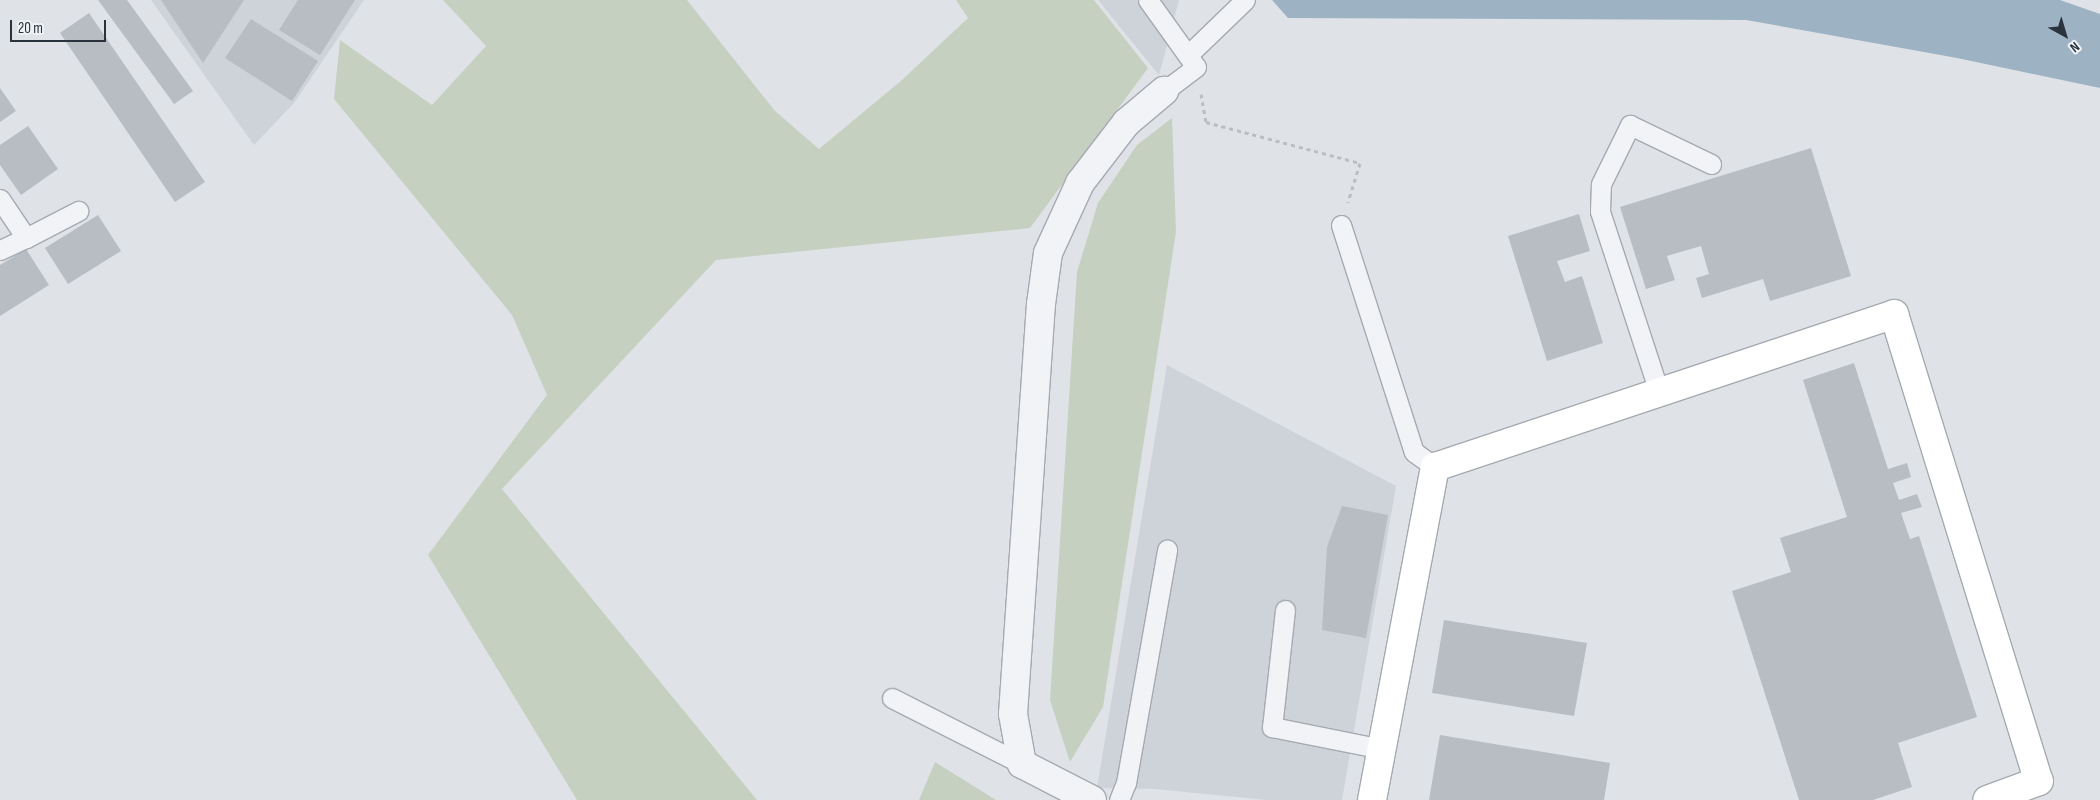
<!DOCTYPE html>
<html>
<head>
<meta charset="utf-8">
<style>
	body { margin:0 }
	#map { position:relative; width:2100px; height:800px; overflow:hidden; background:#dfe3e7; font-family:"Sofia Sans Condensed",sans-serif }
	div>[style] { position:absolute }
	.built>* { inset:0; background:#ced2d9 }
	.green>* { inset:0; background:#c6d0c1 }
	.water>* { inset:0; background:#9db3c4 }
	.building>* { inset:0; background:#b7bdc3 }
	.path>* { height:3px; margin-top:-1.5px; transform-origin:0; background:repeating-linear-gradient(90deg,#babdc2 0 4px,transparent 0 8px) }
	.roads { filter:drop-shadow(1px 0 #a5aab1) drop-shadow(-1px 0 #a5aab1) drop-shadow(0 1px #a5aab1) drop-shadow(0 -1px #a5aab1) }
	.lane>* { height:19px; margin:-9.5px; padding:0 9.5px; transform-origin:9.5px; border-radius:9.5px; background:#f2f3f6 }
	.street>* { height:28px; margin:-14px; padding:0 14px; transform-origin:14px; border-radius:14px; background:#f2f3f6 }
	.secondary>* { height:28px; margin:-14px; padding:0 14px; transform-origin:14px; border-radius:14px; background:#fff }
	span { translate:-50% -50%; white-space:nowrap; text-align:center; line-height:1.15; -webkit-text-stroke:4.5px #eef2f5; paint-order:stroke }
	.north { position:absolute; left:2040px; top:10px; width:50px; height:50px; -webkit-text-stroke:4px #eef2f5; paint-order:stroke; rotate:141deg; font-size:14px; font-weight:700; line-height:20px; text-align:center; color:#2a323d }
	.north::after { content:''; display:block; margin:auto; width:18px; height:22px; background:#2a323d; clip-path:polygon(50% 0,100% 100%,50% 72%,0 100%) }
	.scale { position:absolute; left:10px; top:20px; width:96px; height:22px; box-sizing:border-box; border:2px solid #2a323d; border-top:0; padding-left:6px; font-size:15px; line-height:18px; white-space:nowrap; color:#2a323d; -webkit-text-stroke:4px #eef2f5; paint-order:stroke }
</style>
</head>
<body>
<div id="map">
	<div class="built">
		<i style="clip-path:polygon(151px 0,364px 0,294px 103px,254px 145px)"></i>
		<i style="clip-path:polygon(1098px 0,1179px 0,1159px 75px)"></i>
		<i style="clip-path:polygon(1167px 365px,1396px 486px,1342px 800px,1267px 800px,1155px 789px,1097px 788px)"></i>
	</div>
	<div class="green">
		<i style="clip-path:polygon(443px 0,687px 0,775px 111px,819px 149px,902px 80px,968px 18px,956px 0,1094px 0,1148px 68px,1030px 228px,716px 260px,502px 489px,757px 800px,577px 800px,428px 555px,547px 395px,512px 315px,334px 99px,340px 40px,432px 105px,486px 46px)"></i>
		<i style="clip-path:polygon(1172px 118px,1176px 232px,1103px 707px,1070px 762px,1050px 700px,1077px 272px,1098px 203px,1137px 145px)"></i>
		<i style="clip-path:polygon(935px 762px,996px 800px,919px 800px)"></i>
	</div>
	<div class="water">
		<i style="clip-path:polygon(1272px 0,2060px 0,2100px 14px,2100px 88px,1957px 58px,1746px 20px,1288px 18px)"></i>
	</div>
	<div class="building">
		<i style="clip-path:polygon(98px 0,127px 0,193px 91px,174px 104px)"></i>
		<i style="clip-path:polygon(161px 0,244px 0,203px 63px)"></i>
		<i style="clip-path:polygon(298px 0,355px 0,320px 55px,279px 30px)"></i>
		<i style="clip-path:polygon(89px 13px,205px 182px,175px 202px,60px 33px)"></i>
		<i style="clip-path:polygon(251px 19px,318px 61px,292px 101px,225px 58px)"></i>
		<i style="clip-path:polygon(0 88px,16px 111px,0 122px)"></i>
		<i style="clip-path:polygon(28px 126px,58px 169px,21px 195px,0 165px,0 145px)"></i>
		<i style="clip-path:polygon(1811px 148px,1851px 276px,1770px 301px,1763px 279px,1702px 298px,1696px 278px,1709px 274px,1701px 246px,1667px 256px,1675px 280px,1646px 289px,1620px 207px)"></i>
		<i style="clip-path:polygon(1579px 214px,1590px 251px,1557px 261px,1565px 282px,1582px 276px,1603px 343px,1547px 361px,1508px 236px)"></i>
		<i style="clip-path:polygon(98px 215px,121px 251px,68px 284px,45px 248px)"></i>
		<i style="clip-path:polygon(26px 249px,49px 285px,0 316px,0 265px)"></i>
		<i style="clip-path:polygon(1854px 363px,1888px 469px,1907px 463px,1911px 477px,1893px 483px,1899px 500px,1917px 494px,1922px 507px,1901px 513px,1910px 539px,1919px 536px,1977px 717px,1898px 743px,1912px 787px,1873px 800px,1799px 800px,1732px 591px,1791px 572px,1780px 538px,1847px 517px,1803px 380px)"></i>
		<i style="clip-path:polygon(1342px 506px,1388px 515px,1366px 638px,1322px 630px,1327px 547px)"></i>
		<i style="clip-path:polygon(1444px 620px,1587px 643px,1574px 716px,1432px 693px)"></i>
		<i style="clip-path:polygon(1440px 735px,1610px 763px,1604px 800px,1429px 800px)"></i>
	</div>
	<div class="path">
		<i style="left:1201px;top:94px;width:28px;rotate:80deg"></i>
		<i style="left:1206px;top:122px;width:159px;rotate:14.9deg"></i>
		<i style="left:1360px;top:163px;width:41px;rotate:107.1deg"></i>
	</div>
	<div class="roads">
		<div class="lane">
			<i style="left:1148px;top:0;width:82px;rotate:54.4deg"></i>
			<i style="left:1196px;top:67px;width:40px;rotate:143deg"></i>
			<i style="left:1188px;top:55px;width:79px;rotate:-44deg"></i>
			<i style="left:0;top:199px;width:47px;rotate:56.3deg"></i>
			<i style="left:26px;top:238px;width:59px;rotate:-27.4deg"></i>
			<i style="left:1341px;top:225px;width:238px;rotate:72.2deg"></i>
			<i style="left:1414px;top:452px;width:26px;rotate:36deg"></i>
			<i style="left:0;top:250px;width:29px;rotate:-25deg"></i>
			<i style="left:1659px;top:392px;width:190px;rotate:-108.1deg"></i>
			<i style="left:1600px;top:211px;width:27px;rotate:-88deg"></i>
			<i style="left:1601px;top:184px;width:66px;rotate:-63.8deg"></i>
			<i style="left:1630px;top:125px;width:90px;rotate:25.7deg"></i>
			<i style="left:1285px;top:610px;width:118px;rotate:96.3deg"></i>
			<i style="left:1272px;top:727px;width:112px;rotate:11.3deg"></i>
			<i style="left:892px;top:698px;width:146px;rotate:26.9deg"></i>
			<i style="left:1119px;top:800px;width:18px;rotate:-68deg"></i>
			<i style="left:1126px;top:783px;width:237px;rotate:-80deg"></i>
		</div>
		<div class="street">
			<i style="left:1092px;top:800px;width:79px;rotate:-152.8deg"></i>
			<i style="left:1022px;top:764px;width:51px;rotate:-100.2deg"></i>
			<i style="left:1013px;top:714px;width:411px;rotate:-86.1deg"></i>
			<i style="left:1041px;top:304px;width:51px;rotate:-82.2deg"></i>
			<i style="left:1048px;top:253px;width:77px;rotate:-65.4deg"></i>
			<i style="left:1080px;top:183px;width:76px;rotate:-52.5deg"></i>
			<i style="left:1126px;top:123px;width:50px;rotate:-40.1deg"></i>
		</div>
		<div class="secondary">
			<i style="left:1372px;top:800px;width:339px;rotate:-79.3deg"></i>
			<i style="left:1435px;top:467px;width:484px;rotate:-18.4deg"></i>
			<i style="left:1894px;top:314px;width:489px;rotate:72.8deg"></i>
			<i style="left:2039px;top:781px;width:55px;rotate:159.9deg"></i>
		</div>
	</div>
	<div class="north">N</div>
	<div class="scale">20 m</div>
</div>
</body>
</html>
